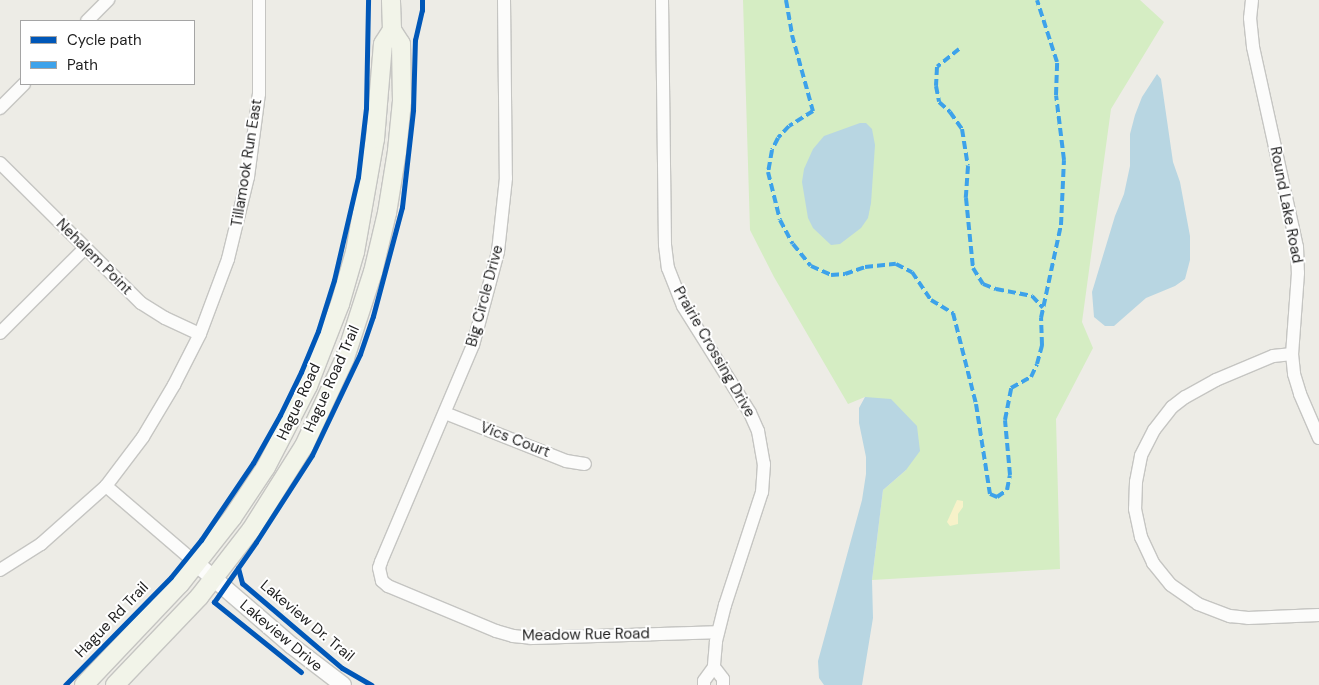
<!DOCTYPE html>
<html>
<head>
<meta charset="utf-8">
<style>
	body { margin:0 }
	#map { position:relative; width:1319px; height:685px; overflow:hidden; background:#edece6; font-family:"DM Sans",sans-serif }
	div>[style] { position:absolute }
	.grass>* { inset:0; background:#d5edc3 }
	.sand>* { inset:0; background:#f7f2c9 }
	.water>* { inset:0; background:#b8d6e2 }
	.roads { filter:drop-shadow(1px 0 #c5c5c2) drop-shadow(-1px 0 #c5c5c2) drop-shadow(0 1px #c5c5c2) drop-shadow(0 -1px #c5c5c2) }
	.minor>* { height:12px; margin:-6px; padding:0 6px; transform-origin:6px; border-radius:6px; background:#fcfcfb }
	.tertiary>* { height:16px; margin:-8px; padding:0 8px; transform-origin:8px; border-radius:8px; background:#fcfcfb }
	.secondary>* { height:18px; margin:-9px; padding:0 9px; transform-origin:9px; border-radius:9px; background:#f2f4e9 }
	.quiet>* { height:4px; margin-top:-2px; transform-origin:0; background:repeating-linear-gradient(90deg,#3da2ea 0 8px,transparent 0 12px) }
	.cycleway>* { height:5px; margin:-2.5px; padding:0 2.5px; transform-origin:2.5px; border-radius:2.5px; background:#0057b8 }
	span { translate:-50% -50%; white-space:nowrap; text-align:center; line-height:1.15; -webkit-text-stroke:4px #fff; paint-order:stroke }
	.street-label { font-size:15px; color:#1e1e1e }
	.legend { position:absolute; left:20px; top:20px; width:175px; height:65px; box-sizing:border-box; background:#fff; border:1px solid #a5a5a5; margin:0; padding:6px 9px; list-style:none; font-size:15px; color:#1e1e1e }
	.legend li { display:flex; align-items:center; gap:10px; height:25px }
	.legend b { width:25px; border:1px solid #a5a5a5 }
</style>
</head>
<body>
<div id="map">
	<div class="grass">
		<i style="clip-path:polygon(743px 0,1140px 0,1164px 22px,1111px 109px,1082px 322px,1093px 348px,1056px 419px,1060px 569px,872px 580px,883px 490px,906px 470px,865px 397px,848px 404px,774px 277px,750px 230px)"></i>
	</div>
	<div class="sand">
		<i style="clip-path:polygon(957px 500px,963px 501px,963px 507px,958px 514px,958px 524px,950px 526px,947px 522px)"></i>
	</div>
	<div class="water">
		<i style="clip-path:polygon(1157px 74px,1161px 79px,1173px 162px,1180px 182px,1190px 236px,1190px 260px,1185px 279px,1175px 286px,1146px 298px,1114px 326px,1105px 326px,1094px 317px,1092px 292px,1115px 216px,1124px 194px,1130px 166px,1130px 134px,1135px 115px,1142px 97px)"></i>
		<i style="clip-path:polygon(860px 123px,866px 123px,872px 129px,875px 145px,871px 203px,868px 218px,861px 228px,840px 244px,831px 245px,813px 228px,808px 218px,802px 182px,804px 169px,813px 149px,824px 136px)"></i>
		<i style="clip-path:polygon(865px 397px,891px 399px,917px 426px,920px 451px,906px 470px,883px 490px,872px 580px,873px 618px,862px 685px,824px 685px,819px 678px,818px 661px,862px 500px,866px 474px,866px 457px,859px 423px,859px 408px)"></i>
	</div>
	<div class="roads">
		<div class="minor">
			<i style="left:504px;top:0;width:178px;rotate:89.4deg"></i>
			<i style="left:506px;top:178px;width:74px;rotate:96.2deg"></i>
			<i style="left:498px;top:252px;width:96px;rotate:105deg"></i>
			<i style="left:473px;top:345px;width:236px;rotate:113deg"></i>
			<i style="left:381px;top:562px;width:6px;rotate:108deg"></i>
			<i style="left:379px;top:568px;width:13px;rotate:77deg"></i>
			<i style="left:382px;top:581px;width:8px;rotate:40deg"></i>
			<i style="left:388px;top:586px;width:117px;rotate:22.6deg"></i>
			<i style="left:496px;top:631px;width:18px;rotate:16deg"></i>
			<i style="left:513px;top:636px;width:18px;rotate:6deg"></i>
			<i style="left:531px;top:638px;width:187px;rotate:-1.8deg"></i>
			<i style="left:662px;top:0;width:245px;rotate:89.3deg"></i>
			<i style="left:665px;top:245px;width:23px;rotate:83deg"></i>
			<i style="left:668px;top:268px;width:41px;rotate:68.5deg"></i>
			<i style="left:683px;top:306px;width:126px;rotate:57.9deg"></i>
			<i style="left:750px;top:413px;width:20px;rotate:66deg"></i>
			<i style="left:758px;top:431px;width:34px;rotate:80deg"></i>
			<i style="left:764px;top:464px;width:28px;rotate:94deg"></i>
			<i style="left:762px;top:492px;width:119px;rotate:108.1deg"></i>
			<i style="left:725px;top:605px;width:38px;rotate:104deg"></i>
			<i style="left:716px;top:642px;width:25px;rotate:95deg"></i>
			<i style="left:714px;top:667px;width:17px;rotate:126deg"></i>
			<i style="left:704px;top:681px;width:4px;rotate:90deg"></i>
			<i style="left:1252px;top:0;width:18px;rotate:96deg"></i>
			<i style="left:1250px;top:18px;width:29px;rotate:84deg"></i>
			<i style="left:1253px;top:47px;width:205px;rotate:77.6deg"></i>
			<i style="left:1297px;top:247px;width:26px;rotate:88deg"></i>
			<i style="left:1298px;top:273px;width:81px;rotate:94.2deg"></i>
			<i style="left:1292px;top:354px;width:20px;rotate:84deg"></i>
			<i style="left:1294px;top:374px;width:21px;rotate:73deg"></i>
			<i style="left:1300px;top:394px;width:48px;rotate:66.6deg"></i>
			<i style="left:87px;top:21px;width:30px;rotate:-45deg"></i>
			<i style="left:0;top:108px;width:34px;rotate:-45deg"></i>
			<i style="left:0;top:163px;width:199px;rotate:44.8deg"></i>
			<i style="left:141px;top:303px;width:28px;rotate:32deg"></i>
			<i style="left:165px;top:318px;width:38px;rotate:25deg"></i>
			<i style="left:0;top:333px;width:120px;rotate:-45deg"></i>
			<i style="left:1292px;top:354px;width:19px;rotate:174deg"></i>
			<i style="left:1273px;top:356px;width:62px;rotate:157.2deg"></i>
			<i style="left:1216px;top:380px;width:35px;rotate:151deg"></i>
			<i style="left:1185px;top:397px;width:16px;rotate:142deg"></i>
			<i style="left:1172px;top:407px;width:29px;rotate:128deg"></i>
			<i style="left:1154px;top:430px;width:29px;rotate:117deg"></i>
			<i style="left:1141px;top:456px;width:26px;rotate:101deg"></i>
			<i style="left:1136px;top:482px;width:27px;rotate:92deg"></i>
			<i style="left:1135px;top:509px;width:29px;rotate:78deg"></i>
			<i style="left:1141px;top:537px;width:29px;rotate:65deg"></i>
			<i style="left:1153px;top:563px;width:28px;rotate:51deg"></i>
			<i style="left:1171px;top:585px;width:33px;rotate:35deg"></i>
			<i style="left:1198px;top:604px;width:34px;rotate:21deg"></i>
			<i style="left:1230px;top:616px;width:18px;rotate:6deg"></i>
			<i style="left:1248px;top:618px;width:71px;rotate:-2.4deg"></i>
			<i style="left:445px;top:413px;width:130px;rotate:21.6deg"></i>
			<i style="left:566px;top:461px;width:19px;rotate:9deg"></i>
			<i style="left:106px;top:486px;width:120px;rotate:40.6deg"></i>
			<i style="left:0;top:570px;width:49px;rotate:-32.4deg"></i>
			<i style="left:41px;top:544px;width:87px;rotate:-41.7deg"></i>
			<i style="left:106px;top:486px;width:61px;rotate:-52.9deg"></i>
			<i style="left:143px;top:437px;width:61px;rotate:-59.2deg"></i>
			<i style="left:174px;top:385px;width:57px;rotate:-63deg"></i>
			<i style="left:200px;top:334px;width:80px;rotate:-69.5deg"></i>
			<i style="left:228px;top:259px;width:84px;rotate:-76.3deg"></i>
			<i style="left:248px;top:177px;width:84px;rotate:-82.5deg"></i>
			<i style="left:259px;top:94px;width:94px;rotate:-90deg"></i>
			<i style="left:714px;top:667px;width:15px;rotate:53deg"></i>
			<i style="left:723px;top:679px;width:6px;rotate:90deg"></i>
		</div>
		<div class="tertiary">
			<i style="left:197px;top:564px;width:125px;rotate:40.8deg"></i>
			<i style="left:292px;top:646px;width:64px;rotate:37.4deg"></i>
		</div>
		<div class="secondary">
			<i style="left:84px;top:685px;width:139px;rotate:-46.5deg"></i>
			<i style="left:180px;top:584px;width:84px;rotate:-51.8deg"></i>
			<i style="left:232px;top:518px;width:61px;rotate:-56.3deg"></i>
			<i style="left:266px;top:467px;width:91px;rotate:-62.6deg"></i>
			<i style="left:308px;top:386px;width:88px;rotate:-68.7deg"></i>
			<i style="left:340px;top:304px;width:54px;rotate:-73.9deg"></i>
			<i style="left:355px;top:252px;width:115px;rotate:-80deg"></i>
			<i style="left:375px;top:139px;width:95px;rotate:-85.2deg"></i>
			<i style="left:383px;top:44px;width:17px;rotate:-57deg"></i>
			<i style="left:115px;top:685px;width:122px;rotate:-46.3deg"></i>
			<i style="left:199px;top:597px;width:85px;rotate:-52.2deg"></i>
			<i style="left:251px;top:530px;width:99px;rotate:-57.8deg"></i>
			<i style="left:304px;top:446px;width:97px;rotate:-65deg"></i>
			<i style="left:345px;top:358px;width:90px;rotate:-72deg"></i>
			<i style="left:373px;top:272px;width:61px;rotate:-76.7deg"></i>
			<i style="left:387px;top:213px;width:63px;rotate:-80.8deg"></i>
			<i style="left:397px;top:151px;width:50px;rotate:-84.3deg"></i>
			<i style="left:402px;top:101px;width:57px;rotate:-91deg"></i>
			<i style="left:401px;top:44px;width:17px;rotate:-123deg"></i>
			<i style="left:392px;top:30px;width:30px;rotate:-92deg"></i>
		</div>
	</div>
	<div class="quiet">
		<i style="left:786px;top:0;width:36px;rotate:80deg"></i>
		<i style="left:792px;top:35px;width:79px;rotate:74.6deg"></i>
		<i style="left:813px;top:111px;width:28px;rotate:148deg"></i>
		<i style="left:789px;top:126px;width:16px;rotate:133deg"></i>
		<i style="left:778px;top:138px;width:13px;rotate:117deg"></i>
		<i style="left:772px;top:150px;width:22px;rotate:100deg"></i>
		<i style="left:768px;top:172px;width:49px;rotate:76deg"></i>
		<i style="left:780px;top:220px;width:27px;rotate:62deg"></i>
		<i style="left:793px;top:244px;width:28px;rotate:51deg"></i>
		<i style="left:811px;top:266px;width:22px;rotate:24deg"></i>
		<i style="left:831px;top:275px;width:14px;rotate:-4deg"></i>
		<i style="left:845px;top:274px;width:21px;rotate:-19deg"></i>
		<i style="left:865px;top:267px;width:31px;rotate:-6deg"></i>
		<i style="left:896px;top:264px;width:18px;rotate:27deg"></i>
		<i style="left:912px;top:272px;width:34px;rotate:56deg"></i>
		<i style="left:931px;top:300px;width:26px;rotate:31deg"></i>
		<i style="left:953px;top:313px;width:94px;rotate:75.8deg"></i>
		<i style="left:976px;top:404px;width:91px;rotate:81.2deg"></i>
		<i style="left:990px;top:494px;width:8px;rotate:23deg"></i>
		<i style="left:997px;top:497px;width:12px;rotate:-35deg"></i>
		<i style="left:1007px;top:490px;width:15px;rotate:-79deg"></i>
		<i style="left:1010px;top:475px;width:55px;rotate:-95.2deg"></i>
		<i style="left:1005px;top:420px;width:33px;rotate:-79deg"></i>
		<i style="left:1011px;top:388px;width:23px;rotate:-29deg"></i>
		<i style="left:1031px;top:377px;width:14px;rotate:-65deg"></i>
		<i style="left:1037px;top:364px;width:20px;rotate:-75deg"></i>
		<i style="left:1042px;top:345px;width:27px;rotate:-92deg"></i>
		<i style="left:1041px;top:318px;width:95px;rotate:-77.9deg"></i>
		<i style="left:1061px;top:225px;width:65px;rotate:-87.4deg"></i>
		<i style="left:1064px;top:160px;width:65px;rotate:-97deg"></i>
		<i style="left:1056px;top:95px;width:33px;rotate:-88deg"></i>
		<i style="left:1057px;top:62px;width:65px;rotate:-107.9deg"></i>
		<i style="left:959px;top:49px;width:28px;rotate:141deg"></i>
		<i style="left:937px;top:67px;width:19px;rotate:93deg"></i>
		<i style="left:936px;top:86px;width:16px;rotate:79deg"></i>
		<i style="left:939px;top:102px;width:15px;rotate:42deg"></i>
		<i style="left:950px;top:112px;width:21px;rotate:55deg"></i>
		<i style="left:962px;top:129px;width:37px;rotate:81deg"></i>
		<i style="left:968px;top:166px;width:32px;rotate:94deg"></i>
		<i style="left:966px;top:198px;width:70px;rotate:84.3deg"></i>
		<i style="left:973px;top:268px;width:19px;rotate:58deg"></i>
		<i style="left:983px;top:284px;width:14px;rotate:21deg"></i>
		<i style="left:996px;top:289px;width:37px;rotate:11deg"></i>
		<i style="left:1032px;top:296px;width:16px;rotate:47deg"></i>
	</div>
	<div class="cycleway">
		<i style="left:238px;top:568px;width:16px;rotate:75deg"></i>
		<i style="left:242px;top:583px;width:131px;rotate:40.4deg"></i>
		<i style="left:342px;top:668px;width:34px;rotate:30deg"></i>
		<i style="left:301px;top:672px;width:112px;rotate:-141.2deg"></i>
		<i style="left:214px;top:602px;width:73px;rotate:-55deg"></i>
		<i style="left:256px;top:542px;width:103px;rotate:-57.2deg"></i>
		<i style="left:312px;top:455px;width:112px;rotate:-64.6deg"></i>
		<i style="left:360px;top:354px;width:40px;rotate:-71.1deg"></i>
		<i style="left:373px;top:316px;width:113px;rotate:-75.1deg"></i>
		<i style="left:402px;top:207px;width:98px;rotate:-83.5deg"></i>
		<i style="left:413px;top:110px;width:70px;rotate:-88.4deg"></i>
		<i style="left:415px;top:40px;width:31px;rotate:-77deg"></i>
		<i style="left:422px;top:10px;width:10px;rotate:-90deg"></i>
		<i style="left:65px;top:685px;width:151px;rotate:-45.5deg"></i>
		<i style="left:171px;top:577px;width:48px;rotate:-51deg"></i>
		<i style="left:201px;top:540px;width:93px;rotate:-56deg"></i>
		<i style="left:253px;top:463px;width:55px;rotate:-60.6deg"></i>
		<i style="left:280px;top:415px;width:48px;rotate:-64deg"></i>
		<i style="left:301px;top:372px;width:44px;rotate:-67.5deg"></i>
		<i style="left:318px;top:331px;width:53px;rotate:-72.6deg"></i>
		<i style="left:334px;top:280px;width:106px;rotate:-76.9deg"></i>
		<i style="left:358px;top:177px;width:69px;rotate:-83.4deg"></i>
		<i style="left:366px;top:108px;width:108px;rotate:-88.9deg"></i>
	</div>
	<div class="street-label">
		<span style="left:247px;top:163px;rotate:-81deg">Tillamook Run East</span>
		<span style="left:1286px;top:205px;rotate:79deg">Round Lake Road</span>
		<span style="left:94px;top:257px;rotate:45deg">Nehalem Point</span>
		<span style="left:485px;top:296px;rotate:-75deg">Big Circle Drive</span>
		<span style="left:714px;top:352px;rotate:60deg">Prairie Crossing Drive</span>
		<span style="left:332px;top:379px;rotate:-66deg">Hague Road Trail</span>
		<span style="left:299px;top:402px;rotate:-65deg">Hague Road</span>
		<span style="left:515px;top:440px;rotate:21deg">Vics Court</span>
		<span style="left:112px;top:620px;rotate:-46deg">Hague Rd Trail</span>
		<span style="left:307px;top:621px;rotate:40deg">Lakeview Dr. Trail</span>
		<span style="left:586px;top:635px;rotate:-1deg">Meadow Rue Road</span>
		<span style="left:281px;top:636px;rotate:40deg">Lakeview Drive</span>
	</div>
	<ul class="legend">
	<li><b style="height:6px;background:#0057b8"></b>Cycle path</li>
	<li><b style="height:6px;background:#3da2ea"></b>Path</li>
	</ul>
</div>
</body>
</html>
